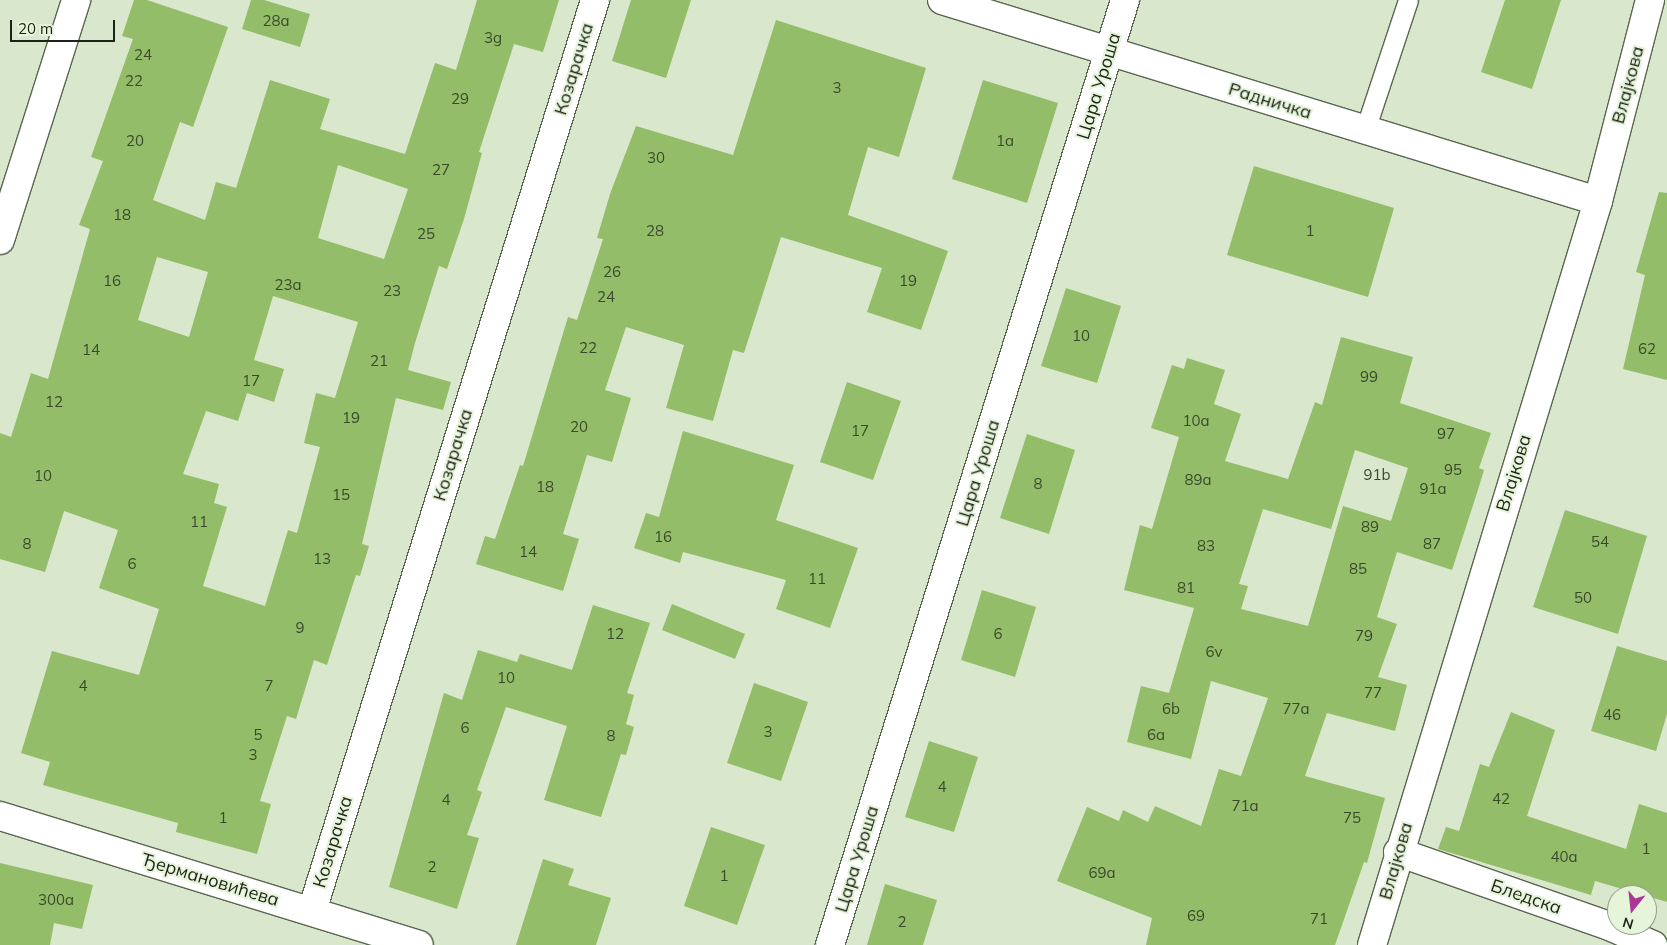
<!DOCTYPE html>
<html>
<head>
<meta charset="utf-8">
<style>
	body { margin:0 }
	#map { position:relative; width:1667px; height:945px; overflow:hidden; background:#d9e7cd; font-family:Mulish,sans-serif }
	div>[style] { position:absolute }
	.building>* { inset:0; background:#93bd68 }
	.roads { filter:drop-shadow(1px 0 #5a664f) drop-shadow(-1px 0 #5a664f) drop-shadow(0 1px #5a664f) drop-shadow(0 -1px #5a664f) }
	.service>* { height:19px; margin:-9.5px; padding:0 9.5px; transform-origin:9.5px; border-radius:9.5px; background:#fff }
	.minor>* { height:28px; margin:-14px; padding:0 14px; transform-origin:14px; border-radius:14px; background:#fff }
	.tertiary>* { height:28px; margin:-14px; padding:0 14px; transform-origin:14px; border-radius:14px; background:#fff }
	.secondary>* { height:28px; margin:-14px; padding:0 14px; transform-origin:14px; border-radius:14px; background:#fff }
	span { translate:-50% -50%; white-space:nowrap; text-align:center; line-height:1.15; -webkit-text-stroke:4px #e6f4da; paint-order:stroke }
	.number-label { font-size:15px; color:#3a492c }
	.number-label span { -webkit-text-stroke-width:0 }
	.street-label { font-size:18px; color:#1d2218 }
	.north { position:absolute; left:1607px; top:885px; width:50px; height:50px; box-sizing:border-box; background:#e6f4da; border:1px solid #96a08c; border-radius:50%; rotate:196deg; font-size:14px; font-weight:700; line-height:20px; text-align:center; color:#1d2218 }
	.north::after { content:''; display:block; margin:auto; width:18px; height:22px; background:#ab3893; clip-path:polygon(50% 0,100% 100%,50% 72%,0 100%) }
	.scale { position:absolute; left:10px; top:20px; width:105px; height:22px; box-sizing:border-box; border:2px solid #1d2218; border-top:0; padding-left:6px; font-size:15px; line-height:18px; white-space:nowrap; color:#1d2218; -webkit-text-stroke:4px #e6f4da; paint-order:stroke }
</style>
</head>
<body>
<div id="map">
	<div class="building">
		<i style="clip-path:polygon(evenodd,134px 0,147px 0,228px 27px,193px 127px,180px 122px,153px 200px,205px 220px,216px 182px,236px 188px,270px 80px,330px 99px,320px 129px,405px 154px,435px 63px,456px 70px,477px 0,559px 0,543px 52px,514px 44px,479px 152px,482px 153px,464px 219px,447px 269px,439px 266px,415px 343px,408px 370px,451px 382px,443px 410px,396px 398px,362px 544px,369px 546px,360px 576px,356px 575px,327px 665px,314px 660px,296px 719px,287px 716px,260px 801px,271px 804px,257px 854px,176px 832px,178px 823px,43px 785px,50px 762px,21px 753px,52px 651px,139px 675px,159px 609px,99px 588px,118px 530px,64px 511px,45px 572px,0 559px,0 433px,11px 437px,31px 373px,48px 379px,90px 229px,79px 225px,103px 161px,91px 157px,133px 39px,122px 36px,134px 0,338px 165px,408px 189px,384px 259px,318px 238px,338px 165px,134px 0,157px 257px,208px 272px,189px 337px,138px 320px,157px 257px,134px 0,273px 296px,358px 322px,335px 398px,316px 393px,304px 443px,320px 447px,297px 533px,288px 530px,265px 606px,203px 586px,227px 507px,214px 503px,219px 484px,183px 474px,206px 411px,238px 421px,247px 393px,274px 402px,284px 369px,254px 360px,273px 296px)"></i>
		<i style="clip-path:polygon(251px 0,264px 0,310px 14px,300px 47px,242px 29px)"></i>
		<i style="clip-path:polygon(631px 0,691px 0,666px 78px,612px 61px)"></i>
		<i style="clip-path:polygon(1505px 0,1561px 0,1532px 89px,1481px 72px)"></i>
		<i style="clip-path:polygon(776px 20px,926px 68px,899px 157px,868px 147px,848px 215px,948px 251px,921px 330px,867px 312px,882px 268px,781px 237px,744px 353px,733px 350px,713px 421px,666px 408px,684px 345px,626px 327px,605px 390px,631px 398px,612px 462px,587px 455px,563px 534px,579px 539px,563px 591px,476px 564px,485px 536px,495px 539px,520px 465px,523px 466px,568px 317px,577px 320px,603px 239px,597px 238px,610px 194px,636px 126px,733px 155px)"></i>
		<i style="clip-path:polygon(983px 80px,1058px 103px,1027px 203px,952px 179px)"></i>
		<i style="clip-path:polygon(1254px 166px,1394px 208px,1368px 297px,1227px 255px)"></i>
		<i style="clip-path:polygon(1659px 192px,1667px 193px,1667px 380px,1623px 369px,1645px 275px,1636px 272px)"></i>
		<i style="clip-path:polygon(1066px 288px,1121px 306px,1097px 383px,1041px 366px)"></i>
		<i style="clip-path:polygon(evenodd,1341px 337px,1413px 357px,1400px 403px,1491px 433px,1479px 468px,1484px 470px,1477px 493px,1452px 570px,1397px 552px,1377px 617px,1397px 624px,1378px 677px,1407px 685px,1395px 731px,1327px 713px,1305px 776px,1385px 798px,1367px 863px,1364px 862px,1335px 945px,1146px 945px,1152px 918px,1057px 881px,1087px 807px,1119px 821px,1123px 810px,1148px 822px,1155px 806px,1201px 826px,1219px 769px,1241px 776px,1268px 698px,1211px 681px,1191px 759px,1127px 742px,1141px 686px,1169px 693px,1194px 608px,1124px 590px,1140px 525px,1152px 529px,1179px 437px,1151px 428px,1172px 365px,1184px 369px,1187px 358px,1225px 370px,1214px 404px,1241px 414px,1225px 461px,1288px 479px,1315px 402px,1322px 405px,1341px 337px,1355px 450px,1408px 468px,1391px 521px,1343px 506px,1308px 626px,1241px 609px,1248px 586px,1239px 584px,1263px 509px,1331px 529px,1355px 450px)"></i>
		<i style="clip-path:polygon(847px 382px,901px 401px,873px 480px,820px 462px)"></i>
		<i style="clip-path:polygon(683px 431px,794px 465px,776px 520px,858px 548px,830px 628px,776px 609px,786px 580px,683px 552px,680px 563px,634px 548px,646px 513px,659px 517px)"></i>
		<i style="clip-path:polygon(1027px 434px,1075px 450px,1049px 534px,1000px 518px)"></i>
		<i style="clip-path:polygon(1565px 510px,1647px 536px,1618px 634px,1533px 607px)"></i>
		<i style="clip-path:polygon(982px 590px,1036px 607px,1015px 677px,961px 660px)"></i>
		<i style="clip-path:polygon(672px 604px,745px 634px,735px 659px,662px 630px)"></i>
		<i style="clip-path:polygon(593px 605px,650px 623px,627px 693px,634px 695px,626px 724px,634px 727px,626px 755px,621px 754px,601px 817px,544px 800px,567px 726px,506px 707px,477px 790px,482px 792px,467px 835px,479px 838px,457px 909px,389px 887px,444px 693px,462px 700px,478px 650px,517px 662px,520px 654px,572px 670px)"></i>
		<i style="clip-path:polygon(1617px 646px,1667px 661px,1667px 714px,1656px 751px,1591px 731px)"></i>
		<i style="clip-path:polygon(754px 683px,808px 702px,781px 781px,727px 763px)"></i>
		<i style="clip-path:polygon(1511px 712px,1555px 730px,1527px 816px,1626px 849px,1639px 804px,1667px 813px,1667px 902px,1595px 881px,1591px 895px,1438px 849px,1446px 827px,1459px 831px,1480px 764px,1489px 767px)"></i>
		<i style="clip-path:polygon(929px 741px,978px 757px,954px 832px,905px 817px)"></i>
		<i style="clip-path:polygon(711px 827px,765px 845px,737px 925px,684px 906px)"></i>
		<i style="clip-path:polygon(543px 859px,574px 869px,568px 885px,611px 898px,596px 945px,516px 945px)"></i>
		<i style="clip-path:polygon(0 863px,93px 885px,82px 929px,54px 923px,50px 945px,0 945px)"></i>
		<i style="clip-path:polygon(885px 884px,937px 900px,923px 945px,867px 945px)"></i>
	</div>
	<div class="roads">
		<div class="service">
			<i style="left:1365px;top:130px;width:137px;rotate:-71.7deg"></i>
		</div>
		<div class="minor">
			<i style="left:0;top:240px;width:252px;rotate:-72.4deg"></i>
			<i style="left:0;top:816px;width:438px;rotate:17.1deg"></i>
			<i style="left:1398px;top:852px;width:224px;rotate:19.3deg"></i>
			<i style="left:1609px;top:926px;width:48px;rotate:23.4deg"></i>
			<i style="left:312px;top:911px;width:954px;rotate:-72.74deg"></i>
			<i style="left:830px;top:945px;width:990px;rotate:-72.66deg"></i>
		</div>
		<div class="tertiary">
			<i style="left:1372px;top:945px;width:778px;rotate:-73.1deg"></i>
		</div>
		<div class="secondary">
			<i style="left:942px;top:0;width:686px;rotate:17.04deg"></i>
			<i style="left:1598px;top:201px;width:208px;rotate:-75.5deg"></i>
		</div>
	</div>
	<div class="number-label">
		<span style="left:276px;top:21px">28a</span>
		<span style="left:493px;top:38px">3g</span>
		<span style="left:143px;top:55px">24</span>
		<span style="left:134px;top:81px">22</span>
		<span style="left:837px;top:88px">3</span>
		<span style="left:460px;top:99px">29</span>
		<span style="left:135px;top:141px">20</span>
		<span style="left:1005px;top:141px">1a</span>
		<span style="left:656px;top:158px">30</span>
		<span style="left:441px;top:170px">27</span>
		<span style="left:122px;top:215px">18</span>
		<span style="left:655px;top:231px">28</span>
		<span style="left:1310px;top:231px">1</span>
		<span style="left:426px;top:234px">25</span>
		<span style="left:612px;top:272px">26</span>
		<span style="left:112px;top:281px">16</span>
		<span style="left:908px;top:281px">19</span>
		<span style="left:288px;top:285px">23a</span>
		<span style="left:392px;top:291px">23</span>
		<span style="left:606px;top:297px">24</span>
		<span style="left:1081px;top:336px">10</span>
		<span style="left:588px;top:348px">22</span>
		<span style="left:1647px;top:349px">62</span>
		<span style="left:91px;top:350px">14</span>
		<span style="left:379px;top:361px">21</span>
		<span style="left:1369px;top:377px">99</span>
		<span style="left:251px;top:381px">17</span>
		<span style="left:54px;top:402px">12</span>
		<span style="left:351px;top:418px">19</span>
		<span style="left:1196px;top:421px">10a</span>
		<span style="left:579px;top:427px">20</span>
		<span style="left:860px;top:431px">17</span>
		<span style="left:1446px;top:434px">97</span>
		<span style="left:1453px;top:470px">95</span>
		<span style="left:1377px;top:475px">91b</span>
		<span style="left:43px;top:476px">10</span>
		<span style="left:1198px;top:480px">89a</span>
		<span style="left:1038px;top:484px">8</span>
		<span style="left:545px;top:487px">18</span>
		<span style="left:1433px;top:489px">91a</span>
		<span style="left:341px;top:495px">15</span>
		<span style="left:199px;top:522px">11</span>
		<span style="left:1370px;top:527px">89</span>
		<span style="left:663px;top:537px">16</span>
		<span style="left:1600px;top:542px">54</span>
		<span style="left:27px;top:544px">8</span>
		<span style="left:1432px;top:544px">87</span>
		<span style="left:1206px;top:546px">83</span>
		<span style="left:528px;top:552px">14</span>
		<span style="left:322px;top:559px">13</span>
		<span style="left:132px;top:564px">6</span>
		<span style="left:1358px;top:569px">85</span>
		<span style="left:817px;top:579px">11</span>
		<span style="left:1186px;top:588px">81</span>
		<span style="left:1583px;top:598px">50</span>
		<span style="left:300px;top:628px">9</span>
		<span style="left:615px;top:634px">12</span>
		<span style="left:998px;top:634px">6</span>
		<span style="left:1364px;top:636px">79</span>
		<span style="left:1214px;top:652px">6v</span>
		<span style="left:506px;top:678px">10</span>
		<span style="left:83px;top:686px">4</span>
		<span style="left:269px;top:686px">7</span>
		<span style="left:1373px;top:693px">77</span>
		<span style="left:1171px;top:709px">6b</span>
		<span style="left:1296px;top:709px">77a</span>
		<span style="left:1612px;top:715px">46</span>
		<span style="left:465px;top:728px">6</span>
		<span style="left:768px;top:732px">3</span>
		<span style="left:258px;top:735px">5</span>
		<span style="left:1156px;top:735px">6a</span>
		<span style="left:611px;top:736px">8</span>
		<span style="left:253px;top:755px">3</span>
		<span style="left:942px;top:787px">4</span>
		<span style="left:1501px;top:799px">42</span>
		<span style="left:446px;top:800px">4</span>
		<span style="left:1245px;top:806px">71a</span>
		<span style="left:223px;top:818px">1</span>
		<span style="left:1352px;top:818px">75</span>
		<span style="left:1646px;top:849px">1</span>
		<span style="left:1564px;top:857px">40a</span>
		<span style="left:432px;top:867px">2</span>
		<span style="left:1102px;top:873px">69a</span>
		<span style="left:724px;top:876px">1</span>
		<span style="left:56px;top:900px">300a</span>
		<span style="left:1196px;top:916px">69</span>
		<span style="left:1319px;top:919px">71</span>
		<span style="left:902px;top:922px">2</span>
	</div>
	<div class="street-label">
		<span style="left:574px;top:69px;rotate:-73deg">Козарачка</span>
		<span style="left:1628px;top:85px;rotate:-75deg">Влајкова</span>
		<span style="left:1099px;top:86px;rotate:-73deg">Цара Уроша</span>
		<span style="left:1270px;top:101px;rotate:17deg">Радничка</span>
		<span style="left:453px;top:455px;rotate:-73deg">Козарачка</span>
		<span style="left:978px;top:473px;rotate:-73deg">Цара Уроша</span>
		<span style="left:1514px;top:473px;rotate:-73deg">Влајкова</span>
		<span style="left:333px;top:842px;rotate:-73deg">Козарачка</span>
		<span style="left:857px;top:859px;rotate:-73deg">Цара Уроша</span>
		<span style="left:1396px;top:861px;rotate:-74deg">Влајкова</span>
		<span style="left:210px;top:880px;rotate:17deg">Ђермановићева</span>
		<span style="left:1526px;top:897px;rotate:19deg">Бледска</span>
	</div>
	<div class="north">N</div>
	<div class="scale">20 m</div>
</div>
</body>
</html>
